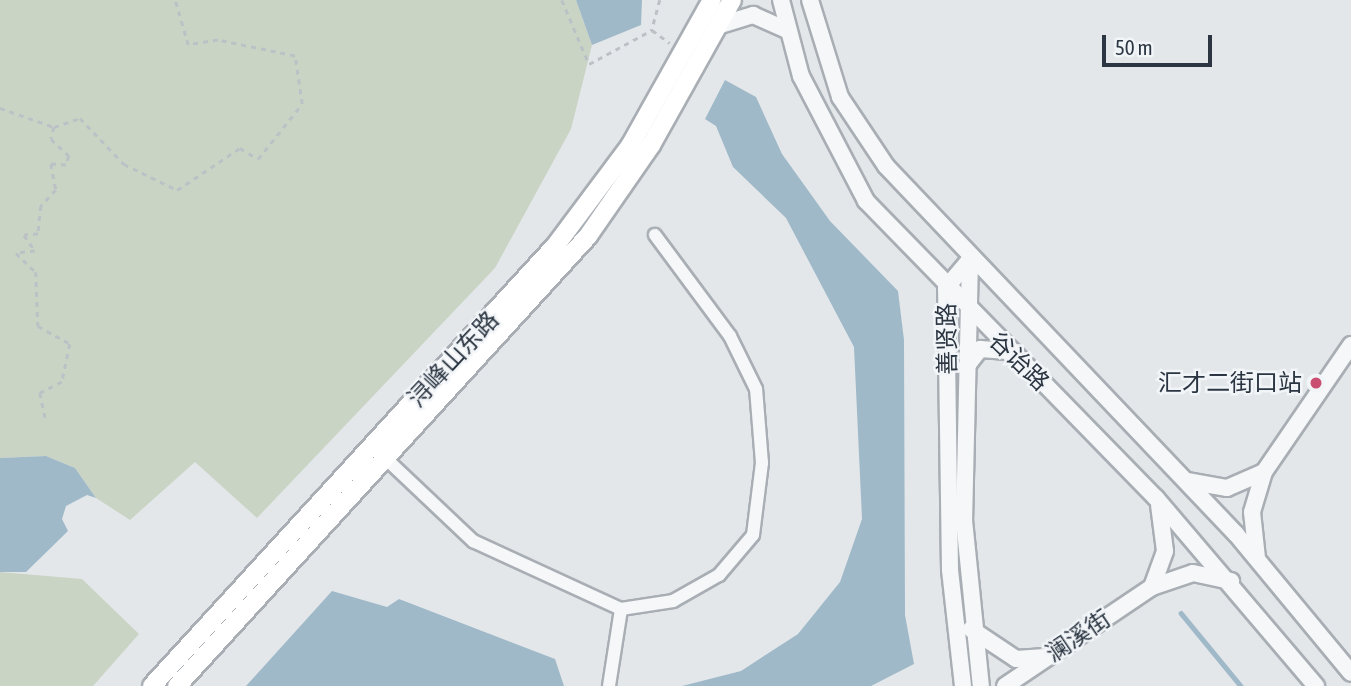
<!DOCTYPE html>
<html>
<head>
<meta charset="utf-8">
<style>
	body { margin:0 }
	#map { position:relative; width:1351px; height:686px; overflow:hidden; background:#e3e7ea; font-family:"Asap Condensed","Noto Sans SC",sans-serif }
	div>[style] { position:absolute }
	.green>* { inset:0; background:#cad4c4 }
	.water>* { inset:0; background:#9fb9c9 }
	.stream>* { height:4.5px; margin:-2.25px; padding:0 2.25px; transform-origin:2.25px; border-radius:2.25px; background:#9fb9c9 }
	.path>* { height:2.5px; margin-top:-1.25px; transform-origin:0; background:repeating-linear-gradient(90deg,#bcc1c6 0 5px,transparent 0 10px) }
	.roads { filter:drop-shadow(2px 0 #a8aeb4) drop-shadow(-2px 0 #a8aeb4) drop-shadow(0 2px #a8aeb4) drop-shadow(0 -2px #a8aeb4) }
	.minor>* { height:12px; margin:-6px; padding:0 6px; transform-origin:6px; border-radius:6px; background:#f5f7f9 }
	.tertiary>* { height:16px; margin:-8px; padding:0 8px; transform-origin:8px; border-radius:8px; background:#f5f7f9 }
	.secondary>* { height:18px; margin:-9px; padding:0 9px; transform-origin:9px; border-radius:9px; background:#fff }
	.dots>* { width:19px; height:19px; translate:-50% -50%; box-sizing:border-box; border:4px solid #f2f5f8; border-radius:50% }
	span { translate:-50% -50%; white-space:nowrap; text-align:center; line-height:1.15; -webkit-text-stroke:5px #f2f5f8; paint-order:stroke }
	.street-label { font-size:24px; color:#2b3642 }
	.poi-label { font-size:24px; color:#2b3642 }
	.right { translate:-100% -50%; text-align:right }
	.scale { position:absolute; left:1102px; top:35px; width:110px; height:32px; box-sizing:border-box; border:4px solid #2b3642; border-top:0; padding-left:9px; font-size:21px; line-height:24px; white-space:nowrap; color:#2b3642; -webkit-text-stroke:5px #f2f5f8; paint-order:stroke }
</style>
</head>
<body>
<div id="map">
	<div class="green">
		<i style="clip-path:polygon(0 0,576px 0,592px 45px,571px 129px,495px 268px,257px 518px,195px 462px,130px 520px,96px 498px,75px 468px,46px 456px,0 458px)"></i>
		<i style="clip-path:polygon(0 572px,82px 579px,139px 634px,93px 686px,0 686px)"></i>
	</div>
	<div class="water">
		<i style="clip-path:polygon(576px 0,642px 0,641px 25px,592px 45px)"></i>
		<i style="clip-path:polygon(725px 80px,756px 97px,782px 154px,830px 221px,898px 291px,904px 340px,905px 615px,914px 664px,871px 686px,682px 686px,741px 671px,798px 634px,840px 582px,862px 519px,854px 347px,786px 218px,733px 167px,716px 126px,705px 119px)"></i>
		<i style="clip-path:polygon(46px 456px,75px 468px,96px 498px,87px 495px,66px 506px,62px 519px,68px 531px,26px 572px,0 572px,0 458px)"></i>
		<i style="clip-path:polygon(332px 591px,387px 607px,399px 599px,555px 659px,564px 686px,246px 686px)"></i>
	</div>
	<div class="stream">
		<i style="left:1181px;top:613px;width:94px;rotate:50.6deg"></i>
	</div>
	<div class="path">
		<i style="left:562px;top:0;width:69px;rotate:67.1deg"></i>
		<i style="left:589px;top:64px;width:72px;rotate:-28.4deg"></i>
		<i style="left:660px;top:0;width:31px;rotate:105deg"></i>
		<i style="left:652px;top:30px;width:22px;rotate:36deg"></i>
		<i style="left:0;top:108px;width:57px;rotate:19.4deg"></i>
		<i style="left:54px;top:127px;width:12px;rotate:104deg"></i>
		<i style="left:51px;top:139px;width:25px;rotate:43deg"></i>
		<i style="left:69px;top:156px;width:9px;rotate:108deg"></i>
		<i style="left:66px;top:165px;width:15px;rotate:-176deg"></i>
		<i style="left:51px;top:164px;width:26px;rotate:79deg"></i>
		<i style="left:56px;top:190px;width:22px;rotate:133deg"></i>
		<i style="left:41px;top:206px;width:28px;rotate:96deg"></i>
		<i style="left:38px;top:234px;width:14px;rotate:176deg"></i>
		<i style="left:24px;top:235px;width:19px;rotate:55deg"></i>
		<i style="left:35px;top:251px;width:19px;rotate:174deg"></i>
		<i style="left:16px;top:253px;width:28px;rotate:44deg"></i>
		<i style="left:36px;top:272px;width:54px;rotate:87.9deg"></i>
		<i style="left:38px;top:326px;width:37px;rotate:29deg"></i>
		<i style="left:70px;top:344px;width:39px;rotate:102deg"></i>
		<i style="left:62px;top:382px;width:25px;rotate:153deg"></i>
		<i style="left:40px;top:393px;width:25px;rotate:78deg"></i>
		<i style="left:54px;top:127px;width:28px;rotate:-19deg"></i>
		<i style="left:80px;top:118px;width:64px;rotate:46.3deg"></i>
		<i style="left:124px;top:164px;width:59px;rotate:26.1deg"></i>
		<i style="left:177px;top:190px;width:76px;rotate:-33.7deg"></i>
		<i style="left:240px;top:148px;width:21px;rotate:31deg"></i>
		<i style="left:258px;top:159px;width:70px;rotate:-51.3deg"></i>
		<i style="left:302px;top:104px;width:49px;rotate:-98.3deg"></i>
		<i style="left:295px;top:56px;width:79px;rotate:-168.3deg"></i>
		<i style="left:218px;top:40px;width:30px;rotate:171deg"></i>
		<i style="left:188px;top:45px;width:47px;rotate:-106.1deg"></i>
	</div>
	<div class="roads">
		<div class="minor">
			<i style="left:381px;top:454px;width:127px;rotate:43.4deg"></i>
			<i style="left:473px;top:541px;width:163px;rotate:24.7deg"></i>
			<i style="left:621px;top:609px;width:53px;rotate:-8.7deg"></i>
			<i style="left:673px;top:601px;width:53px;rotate:-29.5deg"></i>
			<i style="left:719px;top:575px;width:52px;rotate:-49.6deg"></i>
			<i style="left:753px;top:535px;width:73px;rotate:-82.9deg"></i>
			<i style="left:762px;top:463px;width:74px;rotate:-94.6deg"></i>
			<i style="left:756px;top:389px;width:59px;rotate:-116.1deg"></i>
			<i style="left:730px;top:336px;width:126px;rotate:-126.6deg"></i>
			<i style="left:609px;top:686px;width:78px;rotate:-81.1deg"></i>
		</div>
		<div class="tertiary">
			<i style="left:781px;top:0;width:79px;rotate:75.3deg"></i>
			<i style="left:801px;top:76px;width:141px;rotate:62.5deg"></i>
			<i style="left:866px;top:201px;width:415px;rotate:45.7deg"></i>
			<i style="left:1156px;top:498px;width:247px;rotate:49.6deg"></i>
			<i style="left:810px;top:0;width:102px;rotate:72.8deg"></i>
			<i style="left:840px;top:97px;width:83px;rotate:56.3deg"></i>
			<i style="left:886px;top:166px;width:508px;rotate:46.44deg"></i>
			<i style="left:1236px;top:534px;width:180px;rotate:50.4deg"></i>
			<i style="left:717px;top:26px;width:38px;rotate:-17deg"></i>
			<i style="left:753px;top:15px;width:37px;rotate:24deg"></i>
			<i style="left:970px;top:259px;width:261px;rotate:91.3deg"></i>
			<i style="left:964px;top:520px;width:167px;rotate:84.2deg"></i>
			<i style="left:966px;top:367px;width:23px;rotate:-52deg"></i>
			<i style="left:980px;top:349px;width:28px;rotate:4deg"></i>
			<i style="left:1187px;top:481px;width:41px;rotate:9.9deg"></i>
			<i style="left:1227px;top:488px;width:40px;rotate:-23.4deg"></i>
			<i style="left:1257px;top:558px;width:46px;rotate:-96.2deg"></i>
			<i style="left:1252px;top:512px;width:42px;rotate:-73.3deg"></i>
			<i style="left:1264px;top:472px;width:154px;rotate:-55.6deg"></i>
			<i style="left:1152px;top:587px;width:38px;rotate:-70deg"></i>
			<i style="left:1165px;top:551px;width:46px;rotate:-97.4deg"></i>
			<i style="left:971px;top:629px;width:54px;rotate:33.7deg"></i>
			<i style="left:1016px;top:659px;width:29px;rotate:-4deg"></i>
			<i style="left:963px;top:686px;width:117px;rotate:-96.4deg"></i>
			<i style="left:950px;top:570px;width:282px;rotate:-90.8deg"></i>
			<i style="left:946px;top:288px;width:38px;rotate:-50deg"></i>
			<i style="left:1005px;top:686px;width:177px;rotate:-34deg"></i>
			<i style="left:1152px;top:587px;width:43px;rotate:-18.9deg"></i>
			<i style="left:1193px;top:573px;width:39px;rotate:12deg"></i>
		</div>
		<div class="secondary">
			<i style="left:152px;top:686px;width:598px;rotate:-47.51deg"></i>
			<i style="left:556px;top:245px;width:124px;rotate:-53.2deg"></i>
			<i style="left:630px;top:146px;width:167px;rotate:-60.7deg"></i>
			<i style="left:177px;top:686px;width:609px;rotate:-47.59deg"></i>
			<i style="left:588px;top:236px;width:111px;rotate:-55.3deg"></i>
			<i style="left:651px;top:145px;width:166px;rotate:-60.8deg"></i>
		</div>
	</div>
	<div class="dots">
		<i style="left:1316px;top:383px;background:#c94e70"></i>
	</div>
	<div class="street-label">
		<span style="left:947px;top:339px;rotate:-91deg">善贤路</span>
		<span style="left:453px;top:359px;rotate:-47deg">浔峰山东路</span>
		<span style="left:1019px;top:361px;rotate:44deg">谷诒路</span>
		<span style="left:1078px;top:636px;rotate:-34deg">澜溪街</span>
	</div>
	<div class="poi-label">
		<span class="right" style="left:1302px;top:383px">汇才二街口站</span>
	</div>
	<div class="scale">50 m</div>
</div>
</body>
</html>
